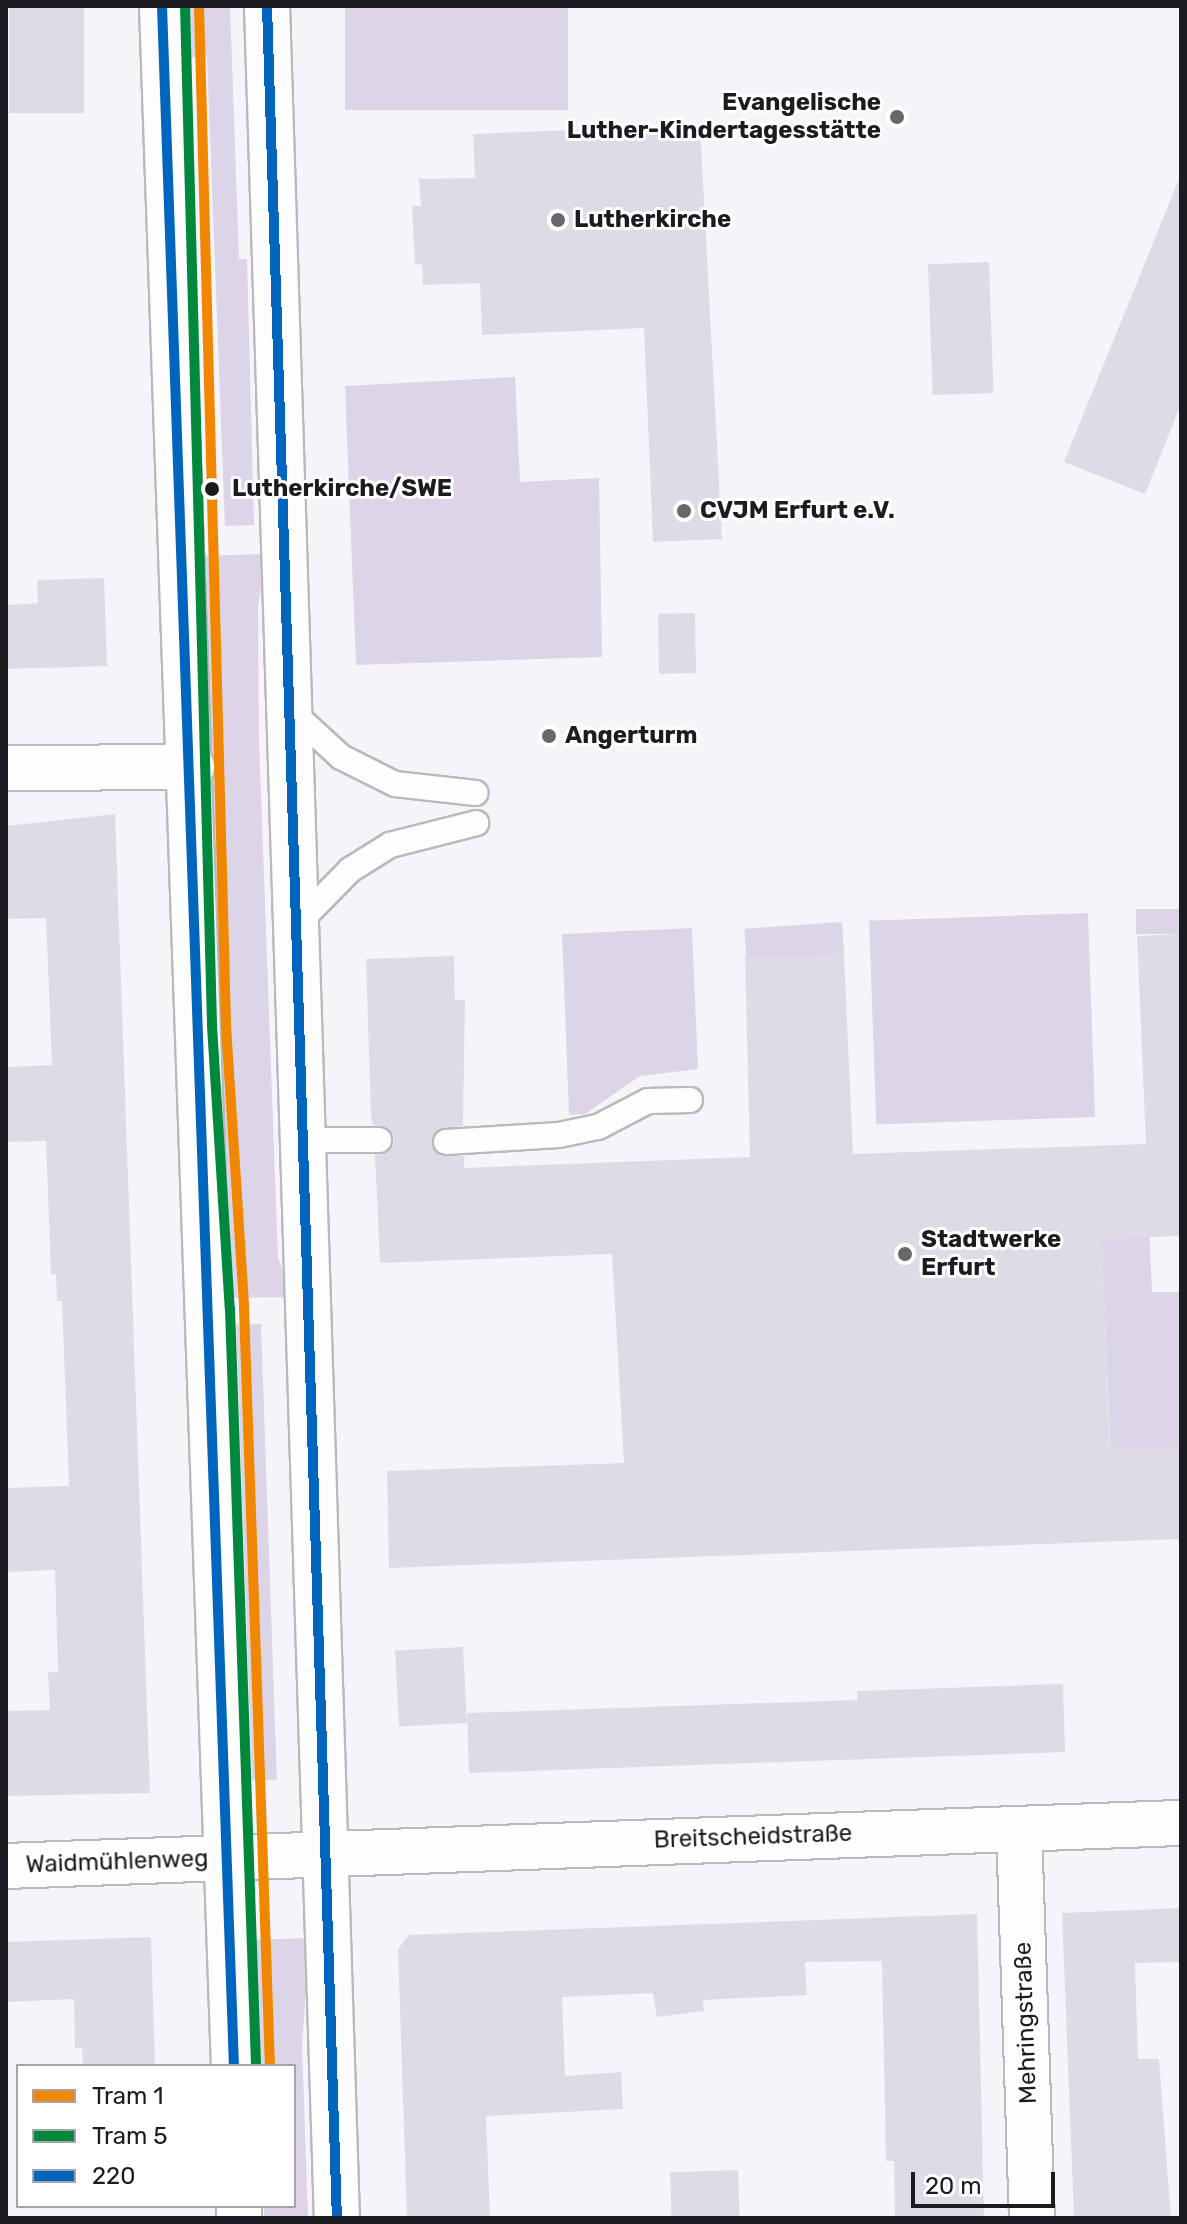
<!DOCTYPE html>
<html>
<head>
<meta charset="utf-8">
<style>
  body { margin:0 }
  #map { position:relative; width:1187px; height:2224px; overflow:hidden; background:#f6f4f9; font-family:Rubik,sans-serif }
  div>[style] { position:absolute }
  .green>* { inset:0; background:#dcd5e8; transform-origin:0 0 }
  .building>* { inset:0; background:#dfdbe6; transform-origin:0 0 }
  .roads { filter:drop-shadow(2px 0 #bab9bc) drop-shadow(-2px 0 #bab9bc) drop-shadow(0 2px #bab9bc) drop-shadow(0 -2px #bab9bc) }
  .lane>* { height:24px; margin:-12px; padding:0 12px; transform-origin:12px; border-radius:12px; background:#fefdfe }
  .street>* { height:44px; margin:-22px; padding:0 22px; transform-origin:22px; border-radius:22px; background:#fefdfe }
  .secondary>* { height:44px; margin:-22px; padding:0 22px; transform-origin:22px; border-radius:22px; background:#fefdfe }
  .bus-1>* { height:10px; margin:-5px; padding:0 5px; transform-origin:5px; border-radius:5px; background:#0065bd }
  .tram-1>* { height:10px; margin:-5px; padding:0 5px; transform-origin:5px; border-radius:5px; background:#f18700 }
  .tram-2>* { height:10px; margin:-5px; padding:0 5px; transform-origin:5px; border-radius:5px; background:#00883c }
  .dots>* { width:22px; height:22px; translate:-50% -50%; box-sizing:border-box; border:4px solid #fff; border-radius:50% }
  span { translate:-50% -50%; white-space:nowrap; text-align:center; line-height:1.15; -webkit-text-stroke:6px #fff; paint-order:stroke }
  .poi-label { font-size:24px; color:#1c1b1f; font-weight:700 }
  .right { translate:-100% -50%; text-align:right }
  .left { translate:0 -50%; text-align:left }
  .stop-label { font-size:24px; color:#1c1b1f; font-weight:700 }
  .street-label { font-size:24px; color:#1c1b1f }
  .frame { position:absolute; inset:0; border:8px solid #1c1b1f; pointer-events:none }
  .legend { position:absolute; left:16px; top:2064px; width:280px; height:144px; box-sizing:border-box; background:#fff; border:2px solid #a4a4a5; margin:0; padding:10px 14px; list-style:none; font-size:24px; color:#1c1b1f }
  .legend li { display:flex; align-items:center; gap:16px; height:40px }
  .legend b { width:40px; border:2px solid #a4a4a5 }
  .scale { position:absolute; left:911px; top:2172px; width:144px; height:36px; box-sizing:border-box; border:4px solid #1c1b1f; border-top:0; padding-left:10px; font-size:24px; line-height:28px; white-space:nowrap; color:#1c1b1f; -webkit-text-stroke:6px #fff; paint-order:stroke }
</style>
</head>
<body>
<div id="map">
  <div class="green">
    <i style="clip-path:polygon(189px 6px,230px 6px,239px 259px,247px 259px,254px 525px,225px 526px,207px 57px,191px 57px)"></i>
    <i style="left:345px;top:6px;width:223px;height:104px"></i>
    <i style="clip-path:polygon(515px 377px,520px 482px,599px 478px,602px 657px,356px 665px,345px 386px)"></i>
    <i style="clip-path:polygon(266px 554px,258px 606px,259px 740px,278px 1258px,292px 1297px,227px 1298px,191px 556px)"></i>
    <i style="left:1181px;top:909px;width:25px;height:45px;rotate:90deg"></i>
    <i style="left:1088px;top:913px;width:204px;height:219px;rotate:88deg"></i>
    <i style="left:842px;top:922px;width:32px;height:98px;rotate:86deg"></i>
    <i style="clip-path:polygon(692px 928px,698px 1069px,640px 1076px,585px 1114px,569px 1115px,562px 934px)"></i>
    <i style="clip-path:polygon(1148px 1199px,1152px 1292px,1181px 1292px,1181px 1447px,1160px 1448px,1112px 1486px,1100px 1201px)"></i>
    <i style="left:261px;top:1324px;width:456px;height:25px;rotate:88deg"></i>
    <i style="clip-path:polygon(310px 1938px,302px 2044px,308px 2218px,264px 2218px,264px 2206px,294px 2206px,294px 2066px,259px 2066px,243px 1940px)"></i>
  </div>
  <div class="building">
    <i style="left:9px;top:6px;width:75px;height:107px"></i>
    <i style="clip-path:polygon(700px 125px,722px 539px,653px 542px,644px 328px,482px 335px,480px 283px,423px 285px,422px 264px,415px 265px,412px 206px,421px 206px,419px 179px,475px 178px,473px 134px)"></i>
    <i style="clip-path:polygon(1181px 174px,1181px 404px,1145px 494px,1064px 462px)"></i>
    <i style="left:989px;top:262px;width:131px;height:61px;rotate:88deg"></i>
    <i style="clip-path:polygon(104px 578px,107px 666px,6px 669px,6px 605px,38px 603px,37px 580px)"></i>
    <i style="left:695px;top:613px;width:60px;height:37px;rotate:89deg"></i>
    <i style="clip-path:polygon(115px 814px,150px 1793px,6px 1796px,6px 1711px,50px 1710px,48px 1672px,58px 1672px,55px 1570px,6px 1572px,6px 1488px,69px 1486px,62px 1301px,57px 1301px,56px 1274px,51px 1275px,46px 1141px,6px 1142px,6px 1067px,52px 1065px,46px 918px,6px 919px,6px 826px)"></i>
    <i style="clip-path:polygon(1181px 934px,1181px 1236px,1102px 1239px,1110px 1449px,1181px 1447px,1181px 1539px,389px 1568px,387px 1471px,624px 1463px,612px 1254px,380px 1263px,375px 1155px,387px 1153px,394px 1139px,387px 1127px,373px 1125px,371px 1116px,366px 959px,454px 956px,455px 1000px,465px 1000px,463px 1126px,438px 1129px,431px 1142px,440px 1156px,464px 1156px,464px 1168px,750px 1157px,745px 956px,844px 954px,853px 1154px,1146px 1144px,1137px 936px)"></i>
    <i style="left:463px;top:1647px;width:76px;height:68px;rotate:87deg"></i>
    <i style="clip-path:polygon(1063px 1684px,1065px 1752px,469px 1773px,467px 1713px,857px 1700px,857px 1691px)"></i>
    <i style="clip-path:polygon(1181px 1908px,1181px 1962px,1135px 1963px,1138px 2059px,1159px 2059px,1171px 2218px,1074px 2218px,1062px 1913px)"></i>
    <i style="clip-path:polygon(977px 1914px,984px 2218px,895px 2218px,894px 2161px,886px 2161px,882px 1961px,805px 1962px,807px 1995px,703px 2000px,704px 2011px,657px 2017px,653px 1993px,562px 1997px,565px 2076px,621px 2072px,623px 2109px,486px 2116px,490px 2218px,407px 2218px,398px 1949px,409px 1935px)"></i>
    <i style="clip-path:polygon(151px 1937px,155px 2066px,83px 2066px,82px 2048px,75px 2048px,74px 1999px,6px 2002px,6px 1942px)"></i>
    <i style="left:738px;top:2170px;width:48px;height:68px;rotate:88deg"></i>
  </div>
  <div class="roads">
    <div class="lane">
      <i style="left:290px;top:710px;width:69px;rotate:42.7deg"></i>
      <i style="left:341px;top:757px;width:60px;rotate:26.6deg"></i>
      <i style="left:395px;top:784px;width:81px;rotate:6.4deg"></i>
      <i style="left:296px;top:925px;width:77px;rotate:-45.5deg"></i>
      <i style="left:350px;top:870px;width:47px;rotate:-32deg"></i>
      <i style="left:390px;top:845px;width:89px;rotate:-14.3deg"></i>
      <i style="left:302px;top:1140px;width:77px"></i>
      <i style="left:446px;top:1142px;width:113px;rotate:-3.5deg"></i>
      <i style="left:559px;top:1135px;width:40px;rotate:-12deg"></i>
      <i style="left:598px;top:1127px;width:56px;rotate:-27.5deg"></i>
      <i style="left:648px;top:1101px;width:42px;rotate:-1.4deg"></i>
    </div>
    <div class="street">
      <i style="left:6px;top:768px;width:186px;rotate:-0.3deg"></i>
      <i style="left:1019px;top:1829px;width:389px;rotate:88.1deg"></i>
      <i style="left:6px;top:1866px;width:1176px;rotate:-2.1deg"></i>
    </div>
    <div class="secondary">
      <i style="left:162px;top:6px;width:2061px;rotate:88deg"></i>
      <i style="left:267px;top:6px;width:2213px;rotate:88.19deg"></i>
      <i style="left:239px;top:2206px;width:12px;rotate:90deg"></i>
    </div>
  </div>
  <div class="bus-1">
    <i style="left:162px;top:6px;width:2061px;rotate:88deg"></i>
    <i style="left:267px;top:6px;width:2213px;rotate:88.19deg"></i>
  </div>
  <div class="tram-1">
    <i style="left:199px;top:6px;width:1020px;rotate:88.48deg"></i>
    <i style="left:226px;top:1026px;width:283px;rotate:86.3deg"></i>
    <i style="left:244px;top:1308px;width:758px;rotate:88.04deg"></i>
  </div>
  <div class="tram-2">
    <i style="left:185px;top:6px;width:1020px;rotate:88.48deg"></i>
    <i style="left:212px;top:1026px;width:284px;rotate:86.4deg"></i>
    <i style="left:230px;top:1309px;width:757px;rotate:88.03deg"></i>
  </div>
  <div class="dots">
    <i style="left:897px;top:117px;background:#68676b"></i>
    <i style="left:558px;top:220px;background:#68676b"></i>
    <i style="left:212px;top:489px;background:#1c1b1f"></i>
    <i style="left:684px;top:511px;background:#68676b"></i>
    <i style="left:549px;top:736px;background:#68676b"></i>
    <i style="left:905px;top:1254px;background:#68676b"></i>
  </div>
  <div class="poi-label">
    <span class="right" style="left:881px;top:117px">Evangelische<br>Luther-Kindertagesstätte</span>
    <span class="left" style="left:574px;top:220px">Lutherkirche</span>
    <span class="left" style="left:700px;top:511px">CVJM Erfurt e.V.</span>
    <span class="left" style="left:565px;top:736px">Angerturm</span>
    <span class="left" style="left:921px;top:1254px">Stadtwerke<br>Erfurt</span>
  </div>
  <div class="stop-label">
    <span class="left" style="left:232px;top:489px">Lutherkirche/SWE</span>
  </div>
  <div class="street-label">
    <span style="left:753px;top:1837px;rotate:-2deg">Breitscheidstraße</span>
    <span style="left:117px;top:1862px;rotate:-2deg">Waidmühlenweg</span>
    <span style="left:1026px;top:2023px;rotate:-92deg">Mehringstraße</span>
  </div>
  <div class="frame"></div>
  <ul class="legend">
  <li><b style="height:10px;background:#f18700"></b>Tram 1</li>
  <li><b style="height:10px;background:#00883c"></b>Tram 5</li>
  <li><b style="height:10px;background:#0065bd"></b>220</li>
  </ul>
  <div class="scale">20 m</div>
</div>
</body>
</html>
